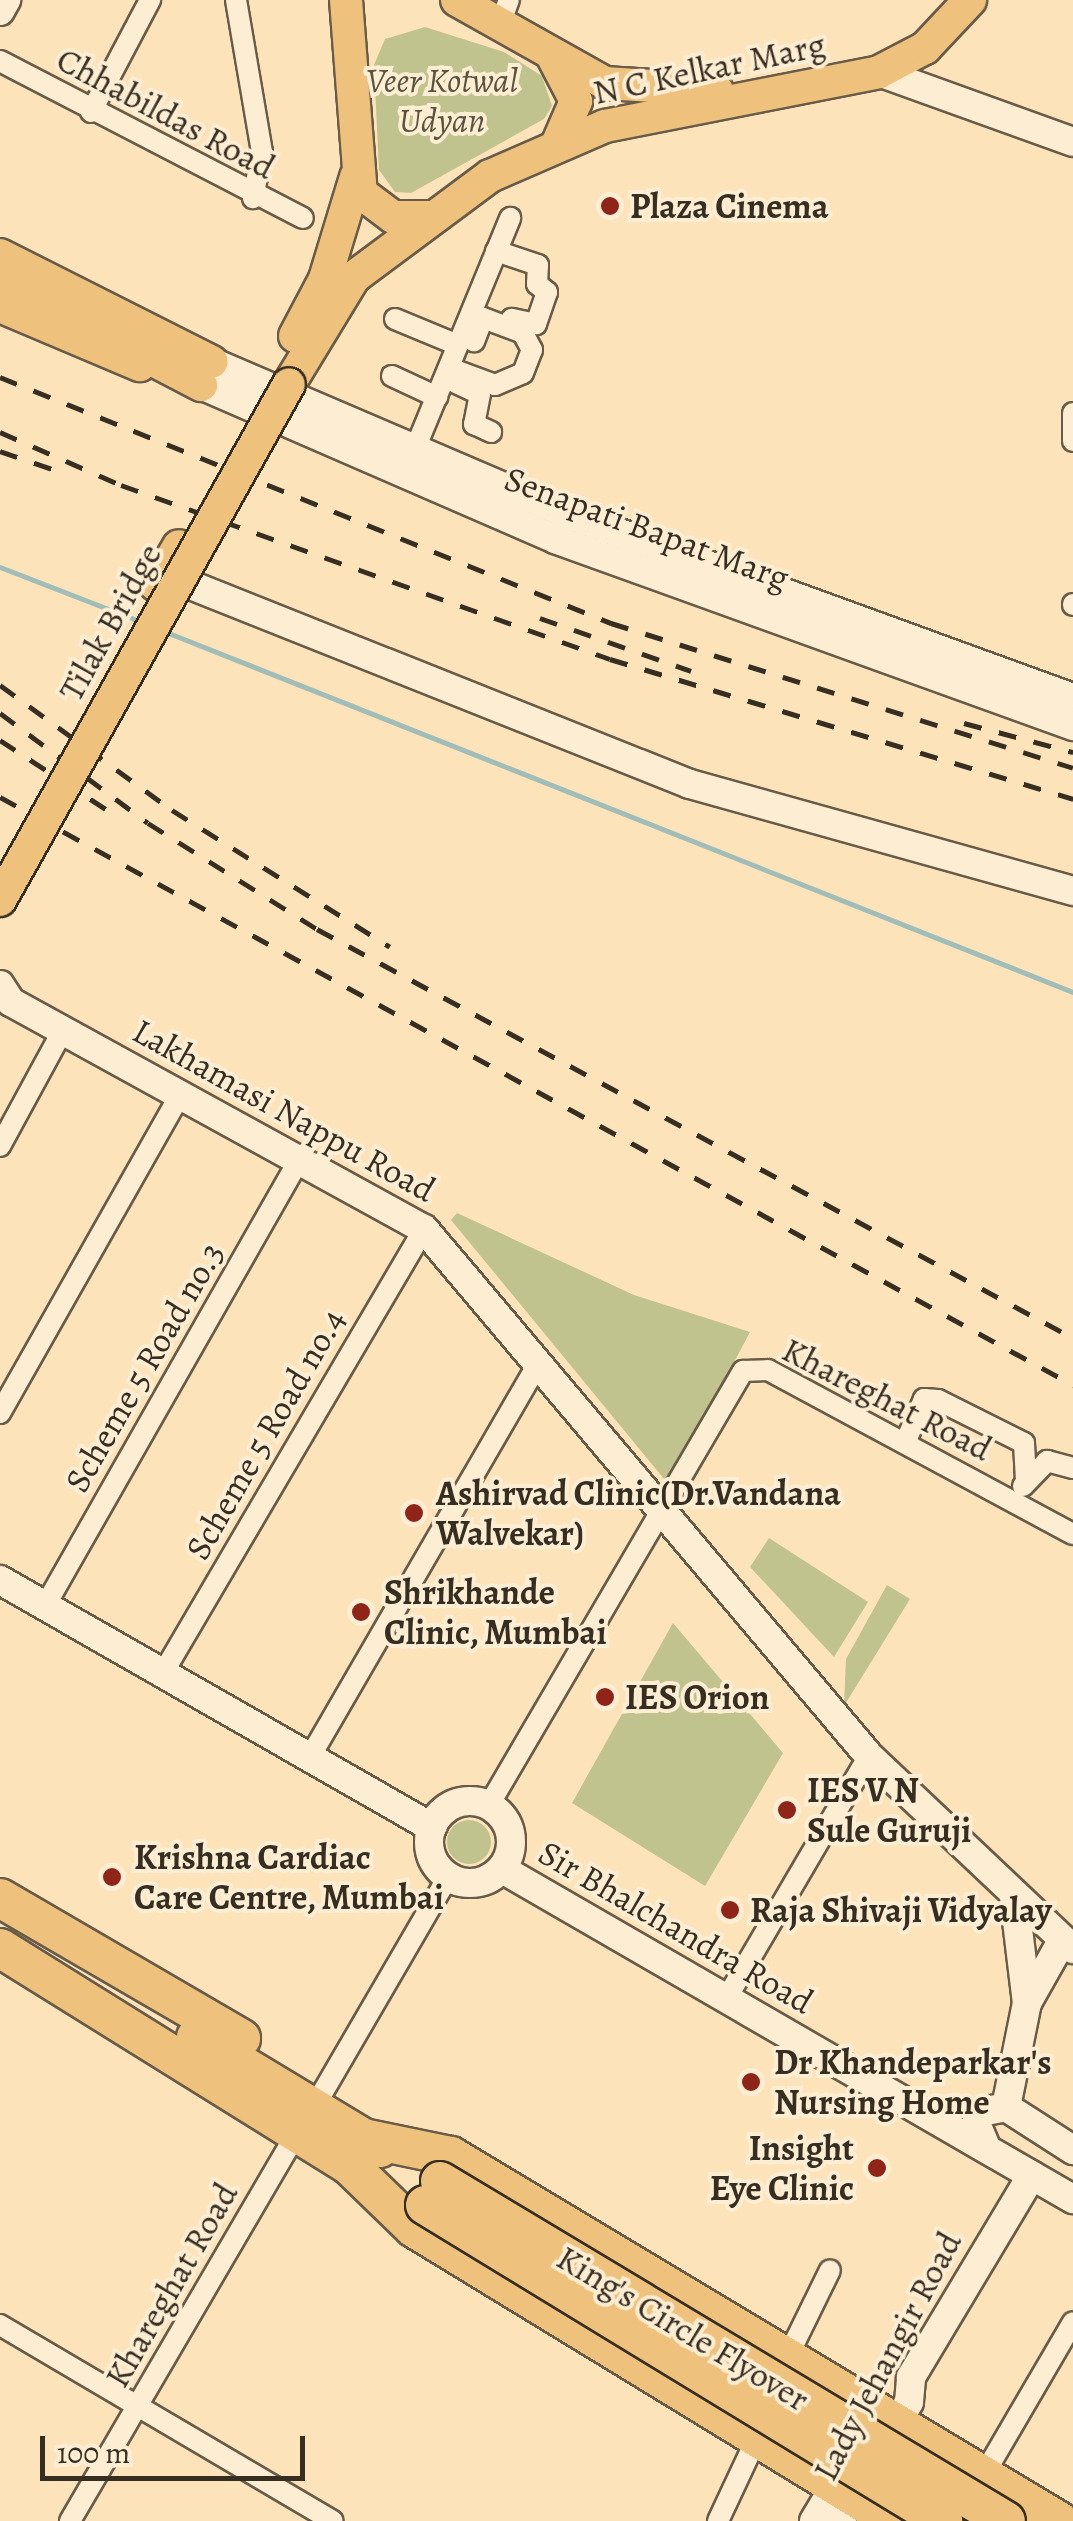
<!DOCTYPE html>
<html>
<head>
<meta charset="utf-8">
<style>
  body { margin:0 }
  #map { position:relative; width:1073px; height:2521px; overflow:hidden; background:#fce3ba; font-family:Alegreya,serif }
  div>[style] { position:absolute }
  .green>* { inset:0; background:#c1c38e }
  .round { border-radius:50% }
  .stream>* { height:5px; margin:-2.5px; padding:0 2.5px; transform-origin:2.5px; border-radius:2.5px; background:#a1bdb8 }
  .roads { filter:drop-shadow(2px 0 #685b48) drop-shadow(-2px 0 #685b48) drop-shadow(0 2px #685b48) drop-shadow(0 -2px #685b48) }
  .street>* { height:20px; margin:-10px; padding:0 10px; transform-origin:10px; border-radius:10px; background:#fdedd2 }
  .secondary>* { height:28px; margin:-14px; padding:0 14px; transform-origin:14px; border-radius:14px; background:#fdedd2 }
  .secondary>.ring { margin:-14px; padding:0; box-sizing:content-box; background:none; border:28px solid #fdedd2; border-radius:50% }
  .primary>* { height:32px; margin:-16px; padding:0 16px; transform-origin:16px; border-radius:16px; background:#eec27d }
  .highway>* { height:38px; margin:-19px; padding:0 19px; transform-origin:19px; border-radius:19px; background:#eec27d }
  .rail>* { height:5px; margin-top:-2.5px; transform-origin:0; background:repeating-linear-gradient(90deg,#372e22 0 18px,transparent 0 36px) }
  .bridges { filter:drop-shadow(2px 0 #372e22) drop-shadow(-2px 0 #372e22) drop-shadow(0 2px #372e22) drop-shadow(0 -2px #372e22) }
  .primary-bridge>* { height:32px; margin:-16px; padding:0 16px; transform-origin:16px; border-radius:16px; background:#eec27d }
  .highway-bridge>* { height:38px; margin:-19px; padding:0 19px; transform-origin:19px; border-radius:19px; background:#eec27d }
  .dots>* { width:28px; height:28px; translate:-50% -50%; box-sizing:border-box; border:5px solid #fdedd2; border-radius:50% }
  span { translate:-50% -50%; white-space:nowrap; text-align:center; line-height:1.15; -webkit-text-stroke:8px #fdedd2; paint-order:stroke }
  .street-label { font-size:35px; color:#372e22 }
  .park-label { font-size:35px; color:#5a533d; font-style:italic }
  .poi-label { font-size:35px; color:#372e22; font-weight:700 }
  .left { translate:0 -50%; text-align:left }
  .right { translate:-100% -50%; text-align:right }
  .scale { position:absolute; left:40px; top:2436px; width:265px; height:45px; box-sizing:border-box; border:5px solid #372e22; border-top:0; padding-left:12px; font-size:30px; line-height:35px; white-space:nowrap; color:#372e22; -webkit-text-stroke:8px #fdedd2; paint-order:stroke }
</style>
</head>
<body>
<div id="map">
  <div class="green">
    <i style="clip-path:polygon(425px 27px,504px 52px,542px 76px,552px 106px,544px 119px,411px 193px,395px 192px,379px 170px,374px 65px,385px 39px)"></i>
    <i style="clip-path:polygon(457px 1213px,634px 1295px,750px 1332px,669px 1485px,451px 1220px)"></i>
    <i style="clip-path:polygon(769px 1538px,868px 1602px,834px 1657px,750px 1567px)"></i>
    <i style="clip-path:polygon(887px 1585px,910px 1599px,844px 1706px,846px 1659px)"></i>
    <i style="clip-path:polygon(673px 1623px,783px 1753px,705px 1886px,572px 1803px)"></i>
    <i class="round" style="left:447px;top:1820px;width:44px;height:44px"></i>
  </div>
  <div class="stream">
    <i style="left:0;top:567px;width:152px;rotate:21.2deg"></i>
    <i style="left:166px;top:632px;width:976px;rotate:21.65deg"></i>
  </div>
  <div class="roads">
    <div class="street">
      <i style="left:236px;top:0;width:154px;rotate:80.3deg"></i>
      <i style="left:262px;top:152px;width:47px;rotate:101.1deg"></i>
      <i style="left:499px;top:27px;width:29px;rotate:-70deg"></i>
      <i style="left:0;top:61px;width:341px;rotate:27.4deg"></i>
      <i style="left:91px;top:112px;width:127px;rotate:-62.2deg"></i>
      <i style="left:496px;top:251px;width:44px;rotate:18.4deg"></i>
      <i style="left:538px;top:265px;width:19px;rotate:93deg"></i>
      <i style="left:537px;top:284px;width:13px;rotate:39deg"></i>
      <i style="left:547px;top:292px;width:34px;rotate:109deg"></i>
      <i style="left:536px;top:324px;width:25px;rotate:-168deg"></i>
      <i style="left:395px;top:319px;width:68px;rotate:22.4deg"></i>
      <i style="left:449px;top:368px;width:49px;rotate:20.3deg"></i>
      <i style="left:495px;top:385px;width:30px;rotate:-23deg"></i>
      <i style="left:523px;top:373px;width:25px;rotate:-69deg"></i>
      <i style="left:532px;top:350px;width:19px;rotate:-118deg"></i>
      <i style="left:523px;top:333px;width:43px;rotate:-159.4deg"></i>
      <i style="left:483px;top:318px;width:25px;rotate:111deg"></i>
      <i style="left:392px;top:376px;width:50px;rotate:25deg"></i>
      <i style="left:456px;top:383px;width:26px;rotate:25deg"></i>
      <i style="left:480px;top:394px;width:31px;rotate:101deg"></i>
      <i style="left:474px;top:424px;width:19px;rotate:25deg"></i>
      <i style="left:1073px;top:413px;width:28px;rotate:90deg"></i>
      <i style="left:415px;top:449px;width:250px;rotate:-67.6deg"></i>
      <i style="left:1073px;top:605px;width:1px;rotate:-90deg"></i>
      <i style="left:0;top:1146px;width:132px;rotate:-61.5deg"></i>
      <i style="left:0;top:1413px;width:365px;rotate:-60.5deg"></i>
      <i style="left:905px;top:1443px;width:48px;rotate:-66.6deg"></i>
      <i style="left:924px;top:1399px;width:14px;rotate:4deg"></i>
      <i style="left:938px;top:1400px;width:96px;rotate:26.6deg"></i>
      <i style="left:1024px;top:1443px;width:35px;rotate:87deg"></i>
      <i style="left:1023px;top:1486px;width:35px;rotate:-46deg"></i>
      <i style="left:1047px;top:1461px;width:27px;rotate:15deg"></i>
      <i style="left:45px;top:1606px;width:513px;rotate:-60.34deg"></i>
      <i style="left:163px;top:1673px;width:515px;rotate:-59.55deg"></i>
      <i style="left:310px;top:1757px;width:454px;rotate:-59.9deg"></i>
      <i style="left:489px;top:1805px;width:503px;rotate:-59.66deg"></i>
      <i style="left:743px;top:1371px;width:25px;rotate:-2deg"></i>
      <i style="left:768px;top:1370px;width:346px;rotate:28.3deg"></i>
      <i style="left:725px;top:2001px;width:284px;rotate:-59.6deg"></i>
      <i style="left:313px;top:2109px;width:268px;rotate:-59.8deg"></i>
      <i style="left:0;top:2325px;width:386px;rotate:30.5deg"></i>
      <i style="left:785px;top:2362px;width:102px;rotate:-63.9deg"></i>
      <i style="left:983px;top:2476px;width:178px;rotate:-59.7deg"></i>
      <i style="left:70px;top:2521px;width:450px;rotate:-59.7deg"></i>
      <i style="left:718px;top:2521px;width:89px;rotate:-64.9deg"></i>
    </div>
    <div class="secondary">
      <i style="left:0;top:11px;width:13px;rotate:-61deg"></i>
      <i style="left:879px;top:72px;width:206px;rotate:19.8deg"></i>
      <i style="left:212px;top:362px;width:381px;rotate:23.2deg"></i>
      <i style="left:562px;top:512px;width:544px;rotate:20deg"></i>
      <i style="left:201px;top:385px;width:386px;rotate:23.5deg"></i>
      <i style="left:555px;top:539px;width:551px;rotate:19.85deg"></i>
      <i style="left:163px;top:574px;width:567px;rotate:21.73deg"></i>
      <i style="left:690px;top:784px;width:398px;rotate:15.6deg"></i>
      <i style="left:0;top:985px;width:20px;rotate:57deg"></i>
      <i style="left:11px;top:1002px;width:471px;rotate:28.8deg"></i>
      <i style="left:424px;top:1229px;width:690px;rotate:49.82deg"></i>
      <i style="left:869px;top:1756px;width:281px;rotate:43.4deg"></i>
      <i style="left:0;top:1580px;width:498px;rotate:29.8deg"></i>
      <i class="ring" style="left:429px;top:1801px;width:54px;height:54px"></i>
      <i style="left:502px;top:1869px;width:660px;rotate:30.03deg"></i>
      <i style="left:1014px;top:1896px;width:108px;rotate:83.1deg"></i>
      <i style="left:1006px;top:2107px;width:106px;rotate:-78.6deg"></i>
      <i style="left:1027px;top:2003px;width:71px;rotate:-60.6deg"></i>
      <i style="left:1006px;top:2107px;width:80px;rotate:32.7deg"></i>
      <i style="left:986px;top:2147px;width:25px;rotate:-113deg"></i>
      <i style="left:976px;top:2124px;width:13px;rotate:-67deg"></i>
      <i style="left:981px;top:2112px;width:25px;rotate:-11deg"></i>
      <i style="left:888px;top:2440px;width:43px;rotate:-61.1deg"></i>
      <i style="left:909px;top:2402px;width:25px;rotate:-85deg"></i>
      <i style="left:911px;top:2377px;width:235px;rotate:-59.1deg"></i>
      <i style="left:814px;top:2521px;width:58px;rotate:-59deg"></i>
      <i style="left:840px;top:2521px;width:46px;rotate:-60.1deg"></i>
    </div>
    <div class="primary">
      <i style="left:346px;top:0;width:194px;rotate:85.6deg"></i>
      <i style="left:361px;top:193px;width:40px;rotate:37deg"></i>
      <i style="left:393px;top:217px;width:35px"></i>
      <i style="left:457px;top:0;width:170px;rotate:29.3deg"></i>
      <i style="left:605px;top:83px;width:112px;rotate:3.6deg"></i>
      <i style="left:552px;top:55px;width:52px;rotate:62.4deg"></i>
      <i style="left:576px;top:101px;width:50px;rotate:113.5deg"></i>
      <i style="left:0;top:255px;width:237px;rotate:26.8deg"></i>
      <i style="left:0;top:280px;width:227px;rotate:27.6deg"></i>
      <i style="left:0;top:306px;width:152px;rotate:22.9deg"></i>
      <i style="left:295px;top:336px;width:64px;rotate:-62.2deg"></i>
      <i style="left:325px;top:279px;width:107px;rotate:-73.1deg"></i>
      <i style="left:289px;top:384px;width:125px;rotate:-58.7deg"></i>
      <i style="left:354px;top:277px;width:169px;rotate:-36.6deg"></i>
      <i style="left:490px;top:176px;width:125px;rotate:-23.5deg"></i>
      <i style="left:605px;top:126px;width:279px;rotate:-11.1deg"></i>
      <i style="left:879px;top:72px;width:52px;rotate:-27.6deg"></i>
      <i style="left:925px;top:48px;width:66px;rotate:-46.8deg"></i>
      <i style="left:156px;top:585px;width:45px;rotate:-59.5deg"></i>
    </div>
    <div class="highway">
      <i style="left:0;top:1898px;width:279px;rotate:30.2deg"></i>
      <i style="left:0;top:1948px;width:411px;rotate:31.9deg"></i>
      <i style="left:349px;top:2165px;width:91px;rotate:44.1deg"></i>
      <i style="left:414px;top:2228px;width:562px;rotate:31.4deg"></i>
      <i style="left:196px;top:2037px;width:215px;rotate:31.1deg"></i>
      <i style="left:359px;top:2137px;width:94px;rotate:11.7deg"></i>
      <i style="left:451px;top:2156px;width:709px;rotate:30.98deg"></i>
    </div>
  </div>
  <div class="rail">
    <i style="left:0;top:377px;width:659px;rotate:21.93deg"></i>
    <i style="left:611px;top:623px;width:484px;rotate:17.4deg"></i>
    <i style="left:0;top:432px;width:132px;rotate:23.7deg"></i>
    <i style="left:121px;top:485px;width:519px;rotate:19.59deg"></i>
    <i style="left:610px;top:659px;width:484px;rotate:16.8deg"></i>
    <i style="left:0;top:451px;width:58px;rotate:19.1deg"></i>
    <i style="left:540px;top:618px;width:160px;rotate:19.3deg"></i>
    <i style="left:0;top:685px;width:213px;rotate:36deg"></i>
    <i style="left:172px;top:810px;width:257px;rotate:32.1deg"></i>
    <i style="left:0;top:713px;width:184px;rotate:36.6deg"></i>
    <i style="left:148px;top:823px;width:199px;rotate:32.1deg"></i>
    <i style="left:317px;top:929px;width:860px;rotate:28.41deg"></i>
    <i style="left:964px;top:723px;width:113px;rotate:14.9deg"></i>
    <i style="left:0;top:740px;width:126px;rotate:33.1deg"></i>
    <i style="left:0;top:797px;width:1224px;rotate:28.72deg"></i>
  </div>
  <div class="bridges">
    <div class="primary-bridge">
      <i style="left:0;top:900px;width:591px;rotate:-60.75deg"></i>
    </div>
    <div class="highway-bridge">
      <i style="left:440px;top:2181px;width:660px;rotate:30.99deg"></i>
      <i style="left:425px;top:2205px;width:607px;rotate:31.38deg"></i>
    </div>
  </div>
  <div class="dots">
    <i style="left:610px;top:206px;background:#8f2418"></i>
    <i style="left:414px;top:1513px;background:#8f2418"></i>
    <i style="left:361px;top:1612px;background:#8f2418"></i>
    <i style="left:605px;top:1697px;background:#8f2418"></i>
    <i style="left:787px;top:1810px;background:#8f2418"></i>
    <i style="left:112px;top:1877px;background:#8f2418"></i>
    <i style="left:730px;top:1910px;background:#8f2418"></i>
    <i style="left:751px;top:2082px;background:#8f2418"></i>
    <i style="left:877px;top:2168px;background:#8f2418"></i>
  </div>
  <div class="street-label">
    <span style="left:709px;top:68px;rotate:-12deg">N C Kelkar Marg</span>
    <span style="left:166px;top:113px;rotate:28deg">Chhabildas Road</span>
    <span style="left:647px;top:528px;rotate:20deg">Senapati Bapat Marg</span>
    <span style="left:110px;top:622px;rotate:-61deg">Tilak Bridge</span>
    <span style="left:284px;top:1110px;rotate:29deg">Lakhamasi Nappu Road</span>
    <span style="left:144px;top:1367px;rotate:-60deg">Scheme 5 Road no.3</span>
    <span style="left:887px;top:1399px;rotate:27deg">Khareghat Road</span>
    <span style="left:265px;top:1434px;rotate:-60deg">Scheme 5 Road no.4</span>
    <span style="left:676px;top:1927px;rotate:30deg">Sir Bhalchandra Road</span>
    <span style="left:171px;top:2285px;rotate:-60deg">Khareghat Road</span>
    <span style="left:683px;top:2328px;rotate:31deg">King's Circle Flyover</span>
    <span style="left:887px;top:2356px;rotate:-62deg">Lady Jehangir Road</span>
  </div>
  <div class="park-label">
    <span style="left:442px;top:100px">Veer Kotwal<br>Udyan</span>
  </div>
  <div class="poi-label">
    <span class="left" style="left:630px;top:206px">Plaza Cinema</span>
    <span class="left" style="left:436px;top:1513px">Ashirvad Clinic(Dr.Vandana<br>Walvekar)</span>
    <span class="left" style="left:384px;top:1612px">Shrikhande<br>Clinic, Mumbai</span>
    <span class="left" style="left:625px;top:1697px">IES Orion</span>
    <span class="left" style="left:807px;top:1810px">IES V N<br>Sule Guruji</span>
    <span class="left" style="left:134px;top:1877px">Krishna Cardiac<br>Care Centre, Mumbai</span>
    <span class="left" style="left:750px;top:1910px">Raja Shivaji Vidyalay</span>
    <span class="left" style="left:774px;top:2082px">Dr Khandeparkar's<br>Nursing Home</span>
    <span class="right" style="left:854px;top:2168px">Insight<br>Eye Clinic</span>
  </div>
  <div class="scale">100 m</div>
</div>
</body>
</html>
